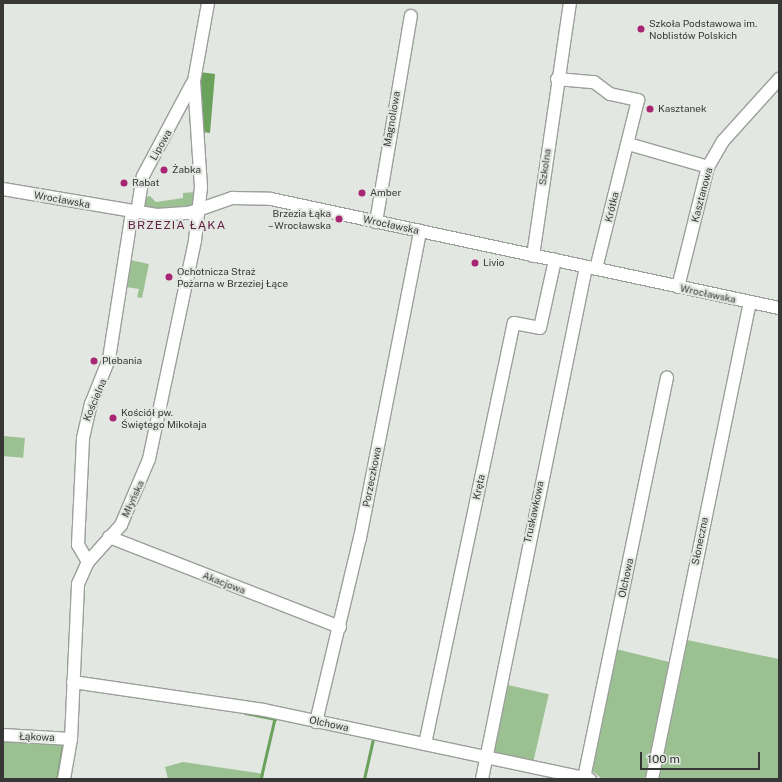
<!DOCTYPE html>
<html>
<head>
<meta charset="utf-8">
<style>
  body { margin:0 }
  #map { position:relative; width:782px; height:782px; overflow:hidden; background:#e3e7e2; font-family:"Public Sans",sans-serif }
  div>[style] { position:absolute }
  .green>* { inset:0; background:#9bc091; transform-origin:0 0 }
  .water>* { inset:0; background:#6aa15b }
  .stream>* { height:2.5px; margin:-1.25px; padding:0 1.25px; transform-origin:1.25px; border-radius:1.25px; background:#6aa15b }
  .roads { filter:drop-shadow(1px 0 #9b9f9a) drop-shadow(-1px 0 #9b9f9a) drop-shadow(0 1px #9b9f9a) drop-shadow(0 -1px #9b9f9a) }
  .minor>* { height:12px; margin:-6px; padding:0 6px; transform-origin:6px; border-radius:6px; background:#fff }
  .dots>* { width:11px; height:11px; translate:-50% -50%; box-sizing:border-box; border:2px solid #e3e7e2; border-radius:50% }
  span { translate:-50% -50%; white-space:nowrap; text-align:center; line-height:1.15; -webkit-text-stroke:4px #e3e7e2; paint-order:stroke }
  .poi-label { font-size:10px; color:#373836 }
  .left { translate:0 -50%; text-align:left }
  .right { translate:-100% -50%; text-align:right }
  .street-label { font-size:10px; color:#373836 }
  .quarter-label { font-size:12px; color:#622446; letter-spacing:1px }
  .frame { position:absolute; inset:0; border:4px solid #373836; pointer-events:none }
  .scale { position:absolute; left:640px; top:752px; width:120px; height:18px; box-sizing:border-box; border:2px solid #373836; border-top:0; padding-left:5px; font-size:12px; line-height:14px; white-space:nowrap; color:#373836; -webkit-text-stroke:3px #e3e7e2; paint-order:stroke }
</style>
</head>
<body>
<div id="map">
  <div class="green">
    <i style="clip-path:polygon(195px 192px,196px 205px,173px 212px,143px 207px,145px 197px,150px 196px,156px 202px,183px 198px,183px 193px)"></i>
    <i style="clip-path:polygon(130px 260px,149px 264px,142px 298px,137px 297px,139px 289px,126px 287px)"></i>
    <i style="left:3px;top:436px;width:22px;height:20px;rotate:5deg"></i>
    <i style="clip-path:polygon(687px 640px,779px 659px,779px 779px,657px 779px)"></i>
    <i style="clip-path:polygon(616px 649px,669px 662px,648px 775px,643px 779px,601px 778px,589px 768px)"></i>
    <i style="left:504px;top:684px;width:46px;height:72px;rotate:13deg"></i>
    <i style="clip-path:polygon(3px 740px,63px 744px,56px 779px,3px 779px)"></i>
    <i style="clip-path:polygon(183px 762px,264px 774px,263px 779px,168px 779px,165px 767px)"></i>
  </div>
  <div class="water">
    <i style="clip-path:polygon(200px 72px,215px 74px,210px 133px,202px 132px)"></i>
  </div>
  <div class="stream">
    <i style="left:245px;top:713px;width:31px;rotate:11deg"></i>
    <i style="left:275px;top:719px;width:62px;rotate:103.1deg"></i>
    <i style="left:57px;top:779px;width:36px;rotate:-80deg"></i>
    <i style="left:364px;top:779px;width:41px;rotate:-77.3deg"></i>
  </div>
  <div class="roads">
    <div class="minor">
      <i style="left:557px;top:79px;width:37px;rotate:5deg"></i>
      <i style="left:594px;top:82px;width:20px;rotate:37deg"></i>
      <i style="left:610px;top:94px;width:29px;rotate:12deg"></i>
      <i style="left:638px;top:100px;width:174px;rotate:104deg"></i>
      <i style="left:628px;top:144px;width:83px;rotate:16deg"></i>
      <i style="left:3px;top:189px;width:156px;rotate:9.6deg"></i>
      <i style="left:157px;top:215px;width:32px;rotate:-4deg"></i>
      <i style="left:189px;top:213px;width:46px;rotate:-19.2deg"></i>
      <i style="left:232px;top:198px;width:39px;rotate:1deg"></i>
      <i style="left:271px;top:199px;width:520px;rotate:12.11deg"></i>
      <i style="left:137px;top:213px;width:37px;rotate:-81deg"></i>
      <i style="left:143px;top:176px;width:104px;rotate:-62deg"></i>
      <i style="left:376px;top:222px;width:209px;rotate:-80.4deg"></i>
      <i style="left:533px;top:256px;width:256px;rotate:-81.7deg"></i>
      <i style="left:678px;top:287px;width:124px;rotate:-76deg"></i>
      <i style="left:708px;top:167px;width:30px;rotate:-60deg"></i>
      <i style="left:723px;top:141px;width:84px;rotate:-47.9deg"></i>
      <i style="left:109px;top:537px;width:248px;rotate:21.3deg"></i>
      <i style="left:88px;top:562px;width:20px;rotate:-120deg"></i>
      <i style="left:78px;top:545px;width:107px;rotate:-87.3deg"></i>
      <i style="left:83px;top:438px;width:35px;rotate:-77deg"></i>
      <i style="left:91px;top:404px;width:48px;rotate:-68.2deg"></i>
      <i style="left:109px;top:359px;width:149px;rotate:-81.1deg"></i>
      <i style="left:73px;top:682px;width:193px;rotate:8.3deg"></i>
      <i style="left:264px;top:710px;width:333px;rotate:12deg"></i>
      <i style="left:316px;top:722px;width:189px;rotate:-76.6deg"></i>
      <i style="left:360px;top:538px;width:313px;rotate:-78.9deg"></i>
      <i style="left:3px;top:735px;width:68px;rotate:3.4deg"></i>
      <i style="left:425px;top:744px;width:430px;rotate:-78.1deg"></i>
      <i style="left:514px;top:323px;width:26px;rotate:11deg"></i>
      <i style="left:540px;top:328px;width:70px;rotate:-77.6deg"></i>
      <i style="left:584px;top:778px;width:409px;rotate:-78.3deg"></i>
      <i style="left:64px;top:779px;width:41px;rotate:-80.1deg"></i>
      <i style="left:71px;top:739px;width:155px;rotate:-87.4deg"></i>
      <i style="left:78px;top:584px;width:24px;rotate:-66deg"></i>
      <i style="left:88px;top:562px;width:50px;rotate:-48.3deg"></i>
      <i style="left:121px;top:525px;width:72px;rotate:-67deg"></i>
      <i style="left:149px;top:459px;width:224px;rotate:-78.1deg"></i>
      <i style="left:195px;top:240px;width:53px;rotate:-83.5deg"></i>
      <i style="left:201px;top:187px;width:106px;rotate:-93.8deg"></i>
      <i style="left:194px;top:81px;width:79px;rotate:-79.8deg"></i>
      <i style="left:482px;top:779px;width:522px;rotate:-78.52deg"></i>
      <i style="left:652px;top:779px;width:486px;rotate:-78.4deg"></i>
    </div>
  </div>
  <div class="dots">
    <i style="left:641px;top:29px;background:#a72572"></i>
    <i style="left:650px;top:109px;background:#a72572"></i>
    <i style="left:164px;top:170px;background:#a72572"></i>
    <i style="left:124px;top:183px;background:#a72572"></i>
    <i style="left:362px;top:193px;background:#a72572"></i>
    <i style="left:339px;top:219px;background:#a72572"></i>
    <i style="left:475px;top:263px;background:#a72572"></i>
    <i style="left:169px;top:277px;background:#a72572"></i>
    <i style="left:94px;top:361px;background:#a72572"></i>
    <i style="left:113px;top:418px;background:#a72572"></i>
  </div>
  <div class="poi-label">
    <span class="left" style="left:649px;top:29px">Szkoła Podstawowa im.<br>Noblistów Polskich</span>
    <span class="left" style="left:658px;top:109px">Kasztanek</span>
    <span class="left" style="left:172px;top:170px">Żabka</span>
    <span class="left" style="left:132px;top:183px">Rabat</span>
    <span class="left" style="left:370px;top:193px">Amber</span>
    <span class="right" style="left:331px;top:219px">Brzezia Łąka<br>– Wrocławska</span>
    <span class="left" style="left:483px;top:263px">Livio</span>
    <span class="left" style="left:177px;top:277px">Ochotnicza Straż<br>Pożarna w Brzeziej Łące</span>
    <span class="left" style="left:102px;top:361px">Plebania</span>
    <span class="left" style="left:121px;top:418px">Kościół pw.<br>Świętego Mikołaja</span>
  </div>
  <div class="street-label">
    <span style="left:392px;top:119px;rotate:-80deg">Magnoliowa</span>
    <span style="left:161px;top:145px;rotate:-61deg">Lipowa</span>
    <span style="left:545px;top:167px;rotate:-82deg">Szkolna</span>
    <span style="left:702px;top:195px;rotate:-75deg">Kasztanowa</span>
    <span style="left:62px;top:200px;rotate:10deg">Wrocławska</span>
    <span style="left:612px;top:207px;rotate:-76deg">Krótka</span>
    <span style="left:391px;top:225px;rotate:12deg">Wrocławska</span>
    <span style="left:708px;top:294px;rotate:12deg">Wrocławska</span>
    <span style="left:95px;top:400px;rotate:-67deg">Kościelna</span>
    <span style="left:372px;top:477px;rotate:-79deg">Porzeczkowa</span>
    <span style="left:479px;top:487px;rotate:-78deg">Kręta</span>
    <span style="left:133px;top:499px;rotate:-65deg">Młyńska</span>
    <span style="left:534px;top:512px;rotate:-78deg">Truskawkowa</span>
    <span style="left:700px;top:541px;rotate:-78deg">Słoneczna</span>
    <span style="left:626px;top:578px;rotate:-78deg">Olchowa</span>
    <span style="left:224px;top:583px;rotate:21deg">Akacjowa</span>
    <span style="left:329px;top:724px;rotate:12deg">Olchowa</span>
    <span style="left:37px;top:737px;rotate:2deg">Łąkowa</span>
  </div>
  <div class="quarter-label">
    <span style="left:177px;top:226px">BRZEZIA ŁĄKA</span>
  </div>
  <div class="frame"></div>
  <div class="scale">100 m</div>
</div>
</body>
</html>
